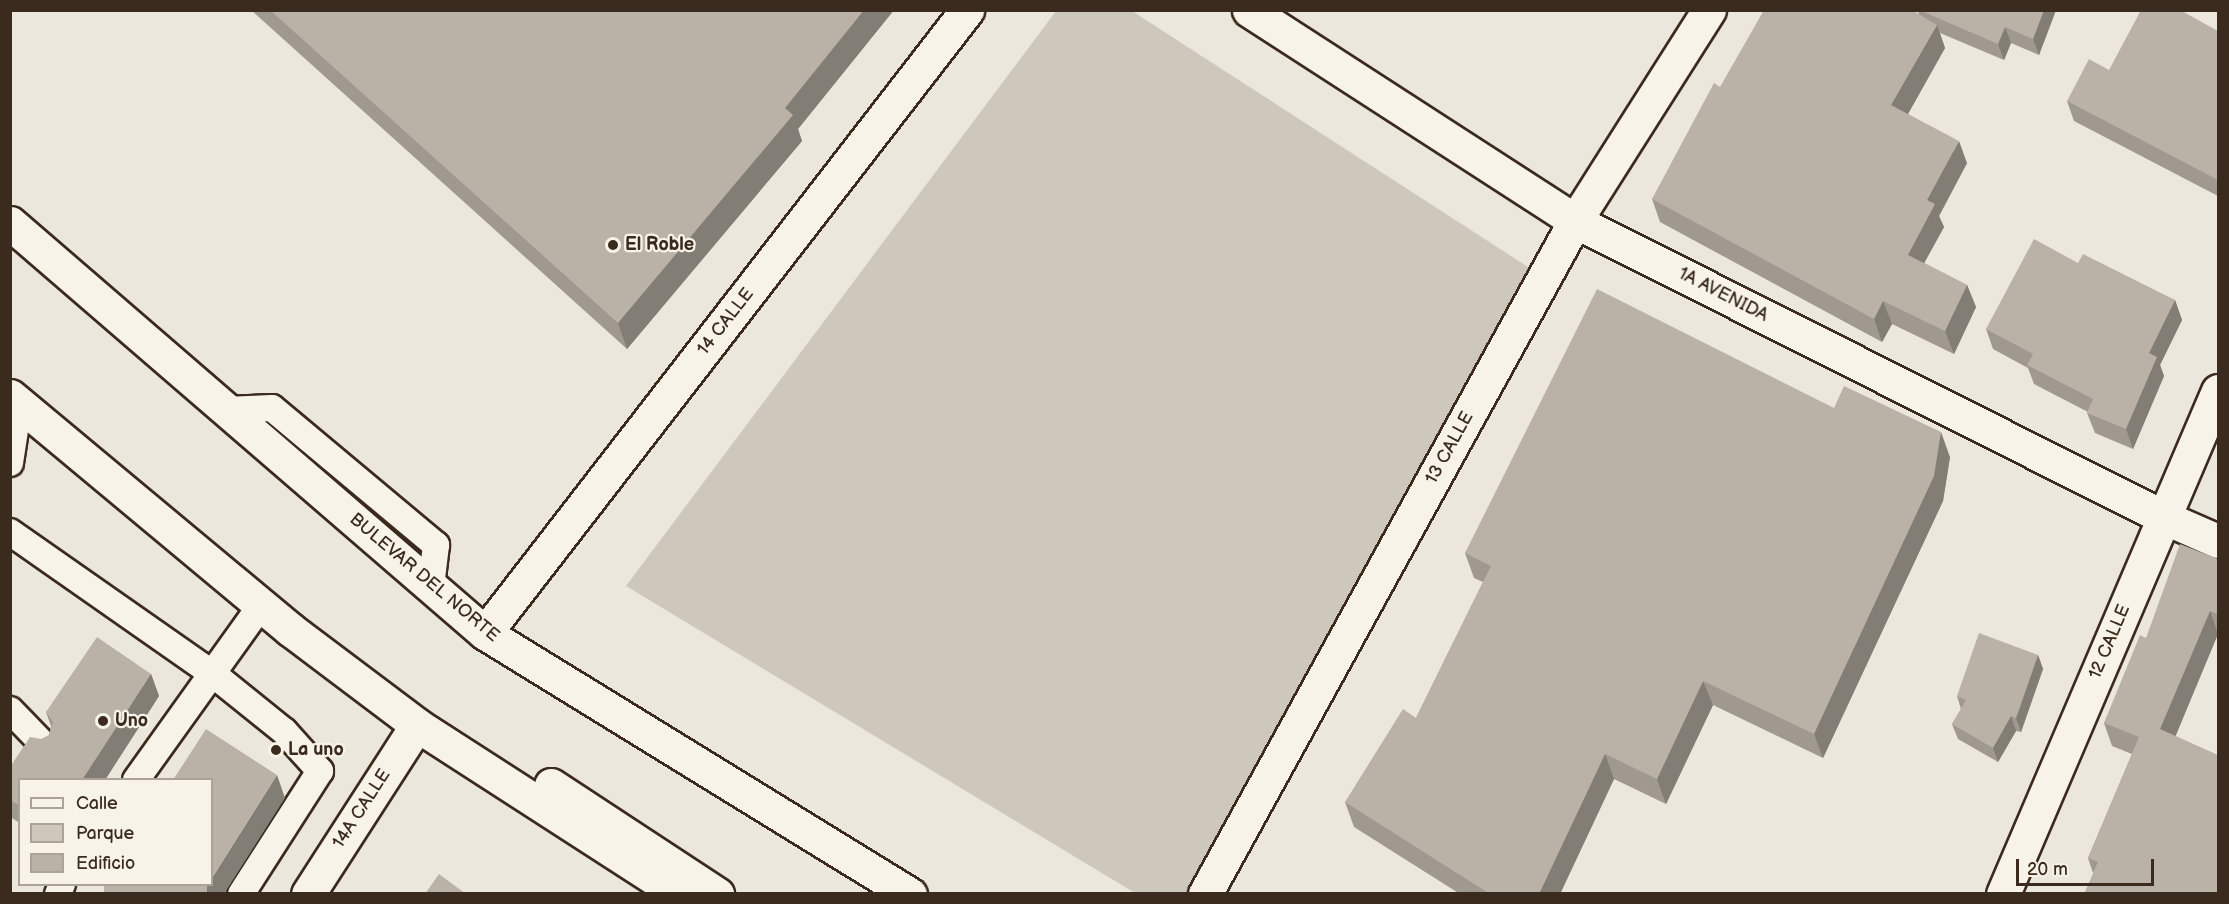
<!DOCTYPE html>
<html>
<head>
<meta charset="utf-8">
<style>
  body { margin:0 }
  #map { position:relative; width:2229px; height:904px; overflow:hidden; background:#ece7dc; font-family:"Balsamiq Sans",sans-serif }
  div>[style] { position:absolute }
  .green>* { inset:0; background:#cec8bc }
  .roads { filter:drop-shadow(2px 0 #3b2a1e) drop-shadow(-2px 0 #3b2a1e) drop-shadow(0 2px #3b2a1e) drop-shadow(0 -2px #3b2a1e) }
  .service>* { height:26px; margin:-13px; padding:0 13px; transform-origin:13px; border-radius:13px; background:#f7f3e8 }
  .minor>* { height:33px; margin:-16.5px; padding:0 16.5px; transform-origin:16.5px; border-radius:16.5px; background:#f7f3e8 }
  .trunk>* { height:33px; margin:-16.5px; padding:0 16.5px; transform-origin:16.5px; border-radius:16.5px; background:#f7f3e8 }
  .wall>* { inset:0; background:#a09990 }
  .shaded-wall>* { inset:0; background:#827d75 }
  .building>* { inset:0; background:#bab2a7; transform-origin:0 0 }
  .dots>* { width:16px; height:16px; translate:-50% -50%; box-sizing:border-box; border:3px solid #f7f3e8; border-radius:50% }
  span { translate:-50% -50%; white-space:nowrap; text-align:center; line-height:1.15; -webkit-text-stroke:4.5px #f7f3e8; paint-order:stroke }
  .poi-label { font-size:18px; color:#3b2a1e; font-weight:700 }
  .left { translate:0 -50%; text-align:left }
  .street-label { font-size:18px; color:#3b2a1e }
  .frame { position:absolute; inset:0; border:12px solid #3b2a1e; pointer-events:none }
  .legend { position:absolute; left:18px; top:778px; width:195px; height:108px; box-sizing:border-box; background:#f7f3e8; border:2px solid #aca397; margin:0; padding:8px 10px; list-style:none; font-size:18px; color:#3b2a1e }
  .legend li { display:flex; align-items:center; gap:12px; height:30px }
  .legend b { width:30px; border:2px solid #aca397 }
  .scale { position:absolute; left:2016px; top:859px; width:138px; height:27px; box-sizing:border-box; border:3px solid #3b2a1e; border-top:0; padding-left:8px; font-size:18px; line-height:21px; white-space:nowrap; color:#3b2a1e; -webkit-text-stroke:4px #f7f3e8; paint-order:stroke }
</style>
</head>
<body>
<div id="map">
  <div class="green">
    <i style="clip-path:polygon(1056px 11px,1132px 11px,1559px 287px,1214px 893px,1135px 893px,626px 586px)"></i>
  </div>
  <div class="roads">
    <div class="service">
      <i style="left:226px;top:410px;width:46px;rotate:-2.5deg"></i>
      <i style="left:272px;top:408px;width:214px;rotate:39.9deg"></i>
      <i style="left:436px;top:545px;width:42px;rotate:96.8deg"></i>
      <i style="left:10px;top:463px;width:60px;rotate:-81.3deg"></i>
      <i style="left:10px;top:532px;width:248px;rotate:35deg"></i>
      <i style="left:213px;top:674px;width:91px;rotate:38.8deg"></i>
      <i style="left:284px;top:731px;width:54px;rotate:48deg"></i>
      <i style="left:320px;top:771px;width:146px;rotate:122.7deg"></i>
      <i style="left:10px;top:710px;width:52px;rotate:45.8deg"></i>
      <i style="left:136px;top:780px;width:216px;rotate:-54.4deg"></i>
      <i style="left:58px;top:894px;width:11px;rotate:-68deg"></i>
    </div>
    <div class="minor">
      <i style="left:1249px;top:10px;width:388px;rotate:32.9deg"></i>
      <i style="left:1575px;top:221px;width:658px;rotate:26.72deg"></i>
      <i style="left:2163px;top:517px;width:60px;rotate:23.6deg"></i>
      <i style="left:485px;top:633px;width:788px;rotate:-52.27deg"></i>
      <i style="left:308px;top:894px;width:201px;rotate:-57.2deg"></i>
      <i style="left:1205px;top:894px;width:768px;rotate:-61.2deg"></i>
      <i style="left:1575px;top:221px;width:250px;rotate:-57.6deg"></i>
      <i style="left:2003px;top:894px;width:547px;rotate:-66.86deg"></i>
    </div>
    <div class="trunk">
      <i style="left:10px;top:223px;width:627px;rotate:40.8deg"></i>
      <i style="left:485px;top:633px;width:499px;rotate:31.6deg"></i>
      <i style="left:10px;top:396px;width:366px;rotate:39.8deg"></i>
      <i style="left:291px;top:630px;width:158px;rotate:37deg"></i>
      <i style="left:417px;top:725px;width:312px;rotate:32.8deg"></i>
      <i style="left:551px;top:785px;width:199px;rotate:33.3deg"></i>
    </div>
  </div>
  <div class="wall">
    <i style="clip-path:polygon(251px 10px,894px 10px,798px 129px,802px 141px,627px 349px)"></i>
    <i style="clip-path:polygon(1918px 10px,2056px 10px,2039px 55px,2011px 43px,2004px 60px,1940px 33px,1945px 48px,1908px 114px,1967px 163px,1939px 216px,1944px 227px,1924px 263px,1967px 285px,1976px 307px,1954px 354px,1892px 324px,1882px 342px,1660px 222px,1652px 199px,1720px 87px,1919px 15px)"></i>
    <i style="clip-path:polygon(2218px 31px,2218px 196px,2074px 121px,2067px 101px,2109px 70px)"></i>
    <i style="clip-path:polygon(2078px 263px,2175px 300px,2182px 320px,2160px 365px,2164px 376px,2133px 449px,2095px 433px,2087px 413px,2088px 412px,2034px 384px,2028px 368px,1993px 349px,1986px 329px)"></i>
    <i style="clip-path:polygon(1834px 408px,1950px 457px,1943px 501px,1823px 758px,1713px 705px,1666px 804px,1614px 779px,1560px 894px,1460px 894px,1354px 827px,1345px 802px,1416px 718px,1483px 582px,1474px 578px,1465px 553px)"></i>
    <i style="clip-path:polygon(2218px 559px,2218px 634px,2175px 736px,2093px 873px,2088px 858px,2132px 754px,2112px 746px,2104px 723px,2146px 638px)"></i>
    <i style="clip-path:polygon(2038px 655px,2043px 669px,2021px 732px,2016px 731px,1998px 762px,1958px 739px,1952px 724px,1961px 709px,1957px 696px)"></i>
    <i style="clip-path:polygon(151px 674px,159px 696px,105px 780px,20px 780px,20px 823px,10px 817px,10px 767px,49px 735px,51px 726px,46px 712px)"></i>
  </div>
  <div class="shaded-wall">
    <i style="clip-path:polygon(864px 10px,894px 10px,798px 129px,802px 141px,627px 349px,618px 323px,785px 108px)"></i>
    <i style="clip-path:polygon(2044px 10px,2056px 10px,2039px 55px,2033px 39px)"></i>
    <i style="clip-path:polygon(1937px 25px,1945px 48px,1900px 128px,1891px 105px)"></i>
    <i style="clip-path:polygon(2005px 27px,2011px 43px,2004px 60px,1998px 44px)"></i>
    <i style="clip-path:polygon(1959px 141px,1967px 163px,1939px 216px,1944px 227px,1916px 278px,1908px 255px,1927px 200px)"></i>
    <i style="clip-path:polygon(1967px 285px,1976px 307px,1954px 354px,1945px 331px)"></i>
    <i style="clip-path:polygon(2175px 300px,2182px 320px,2160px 365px,2164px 376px,2133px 449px,2126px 429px,2149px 353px)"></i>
    <i style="clip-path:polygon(1883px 301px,1892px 324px,1882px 342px,1874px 319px)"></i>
    <i style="clip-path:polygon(1941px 432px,1950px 457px,1943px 501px,1823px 758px,1814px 734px)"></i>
    <i style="clip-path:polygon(2210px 611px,2218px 634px,2169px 752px,2160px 729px)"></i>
    <i style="clip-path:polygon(2038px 655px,2043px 669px,2021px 732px,2016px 718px)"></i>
    <i style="clip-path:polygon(151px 674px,159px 696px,105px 780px,82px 780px)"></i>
    <i style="clip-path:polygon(1703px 681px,1713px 705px,1666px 804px,1657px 779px)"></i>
    <i style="clip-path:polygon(2011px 716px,2016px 731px,1998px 762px,1993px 748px)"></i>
    <i style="clip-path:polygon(1605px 754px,1614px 779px,1560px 894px,1539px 894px)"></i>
    <i style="clip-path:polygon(277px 775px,285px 798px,224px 894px,201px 894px,207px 885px,212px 885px,212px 878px)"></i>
  </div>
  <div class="building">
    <i style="clip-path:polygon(270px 10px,864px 10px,785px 108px,793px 115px,618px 323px)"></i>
    <i style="clip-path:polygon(1764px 10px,1912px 10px,1937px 25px,1891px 105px,1959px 141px,1927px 200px,1935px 204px,1908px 255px,1967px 285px,1945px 331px,1883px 301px,1874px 319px,1652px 199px,1714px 83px,1720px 87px)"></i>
    <i style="clip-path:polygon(1919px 10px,2044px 10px,2033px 39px,2005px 27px,1998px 44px)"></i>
    <i style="clip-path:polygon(2141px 10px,2180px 10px,2218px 31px,2218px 180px,2067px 101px,2089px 59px,2109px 70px)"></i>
    <i style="clip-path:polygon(2034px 239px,2078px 263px,2083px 254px,2175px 300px,2149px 353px,2157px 357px,2126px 429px,2087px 413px,2093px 399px,2027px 365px,2033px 354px,1986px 329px)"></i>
    <i style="clip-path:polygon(1597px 289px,1834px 408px,1844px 386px,1941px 432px,1934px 476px,1814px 734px,1703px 681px,1657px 779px,1605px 754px,1539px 894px,1490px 894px,1345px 802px,1403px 709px,1416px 718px,1491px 566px,1465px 553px)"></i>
    <i style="clip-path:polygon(2180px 544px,2218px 559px,2218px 614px,2210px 611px,2160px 729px,2218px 755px,2218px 894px,2084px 894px,2098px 862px,2088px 858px,2139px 737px,2104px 723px,2140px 635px,2146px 638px)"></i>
    <i style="clip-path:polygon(1979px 633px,2038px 655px,2016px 718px,2011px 716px,1993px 748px,1952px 724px,1966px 700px,1957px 696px)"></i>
    <i style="clip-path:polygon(97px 637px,151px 674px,82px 780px,20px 780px,20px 806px,10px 800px,10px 767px,30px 737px,41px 739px,49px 735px,53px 722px,46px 712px)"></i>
    <i style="clip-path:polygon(206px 729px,277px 775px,212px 878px,212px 780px,173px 780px)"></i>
    <i style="clip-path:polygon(439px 874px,466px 894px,425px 894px)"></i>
    <i style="left:104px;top:885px;width:103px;height:11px"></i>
  </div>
  <div class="dots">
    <i style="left:613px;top:245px;background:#3b2a1e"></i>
    <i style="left:103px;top:721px;background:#3b2a1e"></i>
    <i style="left:276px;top:750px;background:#3b2a1e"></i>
  </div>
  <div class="poi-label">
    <span class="left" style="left:625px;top:245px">El Roble</span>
    <span class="left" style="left:115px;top:721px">Uno</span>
    <span class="left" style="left:288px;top:750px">La uno</span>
  </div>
  <div class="street-label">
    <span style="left:1723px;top:295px;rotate:27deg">1A AVENIDA</span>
    <span style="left:726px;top:322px;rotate:-52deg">14 CALLE</span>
    <span style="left:1450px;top:448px;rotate:-61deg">13 CALLE</span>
    <span style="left:424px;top:578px;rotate:40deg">BULEVAR DEL NORTE</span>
    <span style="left:2110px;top:642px;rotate:-67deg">12 CALLE</span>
    <span style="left:362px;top:809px;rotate:-57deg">14A CALLE</span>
  </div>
  <div class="frame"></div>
  <ul class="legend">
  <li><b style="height:8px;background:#f7f3e8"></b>Calle</li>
  <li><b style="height:16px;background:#cec8bc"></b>Parque</li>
  <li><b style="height:16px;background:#bab2a7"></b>Edificio</li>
  </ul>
  <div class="scale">20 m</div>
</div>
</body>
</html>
